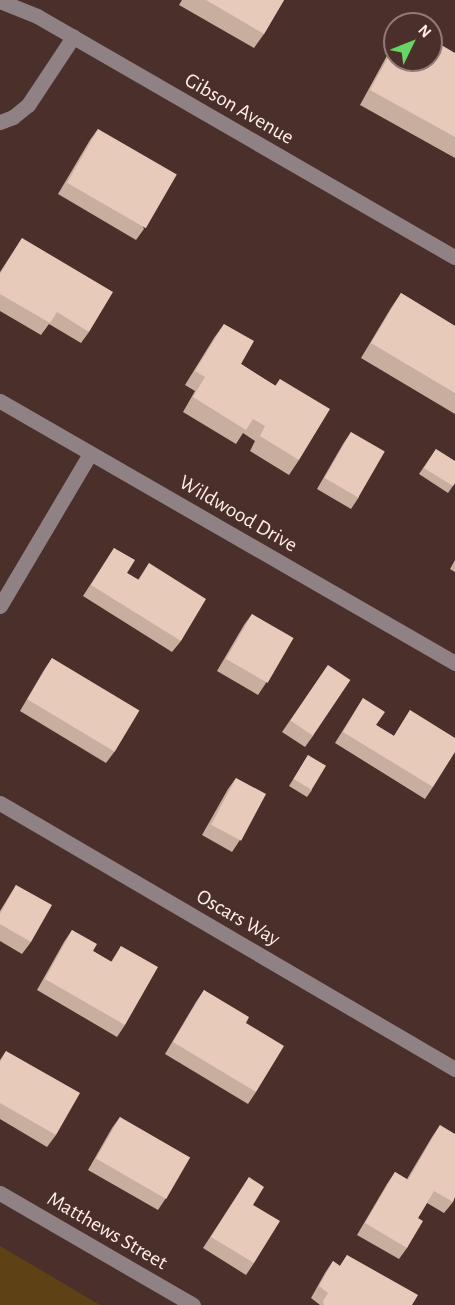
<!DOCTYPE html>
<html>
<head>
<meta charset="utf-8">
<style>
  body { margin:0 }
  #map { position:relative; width:455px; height:1305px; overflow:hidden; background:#4a2f2b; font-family:"Alegreya Sans",sans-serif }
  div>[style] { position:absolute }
  .green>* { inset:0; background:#5e4216 }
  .minor>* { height:15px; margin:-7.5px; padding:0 7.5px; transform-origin:7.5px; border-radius:7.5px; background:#908184 }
  .wall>* { inset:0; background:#c7ae9f }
  .building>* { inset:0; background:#e7cab9; transform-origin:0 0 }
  span { translate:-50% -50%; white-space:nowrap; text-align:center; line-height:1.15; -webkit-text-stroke:6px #4a2f2b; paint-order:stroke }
  .street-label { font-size:21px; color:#ffedea }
  .north { position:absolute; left:383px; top:12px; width:60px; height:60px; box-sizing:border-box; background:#4a2f2b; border:2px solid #927b77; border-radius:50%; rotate:47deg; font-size:16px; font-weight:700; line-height:24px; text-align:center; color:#ffedea }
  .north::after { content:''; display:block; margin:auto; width:21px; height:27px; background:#68d465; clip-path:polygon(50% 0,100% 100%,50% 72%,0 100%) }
</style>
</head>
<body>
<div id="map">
  <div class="green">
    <i style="clip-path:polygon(0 1246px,100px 1305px,0 1305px)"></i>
  </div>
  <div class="minor">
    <i style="left:0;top:1px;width:40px;rotate:22deg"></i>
    <i style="left:37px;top:16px;width:482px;rotate:30deg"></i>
    <i style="left:0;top:122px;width:14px;rotate:-21deg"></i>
    <i style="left:13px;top:117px;width:19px;rotate:-39deg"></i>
    <i style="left:28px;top:105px;width:82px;rotate:-56.5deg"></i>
    <i style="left:0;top:401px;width:525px;rotate:29.93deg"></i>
    <i style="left:0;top:606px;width:177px;rotate:-59.4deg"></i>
    <i style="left:0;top:803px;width:527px;rotate:30.31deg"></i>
    <i style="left:0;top:1193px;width:223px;rotate:30.1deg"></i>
  </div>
  <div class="wall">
    <i style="clip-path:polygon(182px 0,284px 0,264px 34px,254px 48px,179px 5px)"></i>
    <i style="clip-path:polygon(395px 41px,395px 60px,455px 53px,455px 158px,360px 105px)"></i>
    <i style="clip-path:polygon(98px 129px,144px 229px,136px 240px,58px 194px,90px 140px)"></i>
    <i style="clip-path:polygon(22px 238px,89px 332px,81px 343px,49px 324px,41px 335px,0 311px,0 272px)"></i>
    <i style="clip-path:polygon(401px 293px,455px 326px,455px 414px,361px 358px,391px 308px)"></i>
    <i style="clip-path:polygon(224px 324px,241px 364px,275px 386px,280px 379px,299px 460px,289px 475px,250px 451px,255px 441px,243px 433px,236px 444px,183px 412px,195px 391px,185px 385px,214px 338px)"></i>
    <i style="clip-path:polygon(351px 432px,359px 497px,351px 509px,317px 489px,343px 444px)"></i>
    <i style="clip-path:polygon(436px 449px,455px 483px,448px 493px,419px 474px)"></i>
    <i style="clip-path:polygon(114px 548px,127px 573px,138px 580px,149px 563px,181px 641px,172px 652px,83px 596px)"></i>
    <i style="clip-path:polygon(455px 560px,455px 572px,450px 569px)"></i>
    <i style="clip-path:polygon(252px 614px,266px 683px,258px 695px,217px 671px,244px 625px)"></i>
    <i style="clip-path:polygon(52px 658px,115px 751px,106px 763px,20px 711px,44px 670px)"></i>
    <i style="clip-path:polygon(328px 665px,313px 736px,305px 747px,282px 732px)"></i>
    <i style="clip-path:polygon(363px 698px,376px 725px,394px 736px,410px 710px,433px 787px,425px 799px,335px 743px)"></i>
    <i style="clip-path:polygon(308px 755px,312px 790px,307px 797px,289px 786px)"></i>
    <i style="clip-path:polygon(236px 778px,240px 840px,232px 852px,202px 835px,228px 789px)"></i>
    <i style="clip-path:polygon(16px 885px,31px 942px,22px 954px,0 941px,0 911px)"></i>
    <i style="clip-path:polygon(72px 930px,93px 951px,111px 962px,121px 946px,125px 1025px,117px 1037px,37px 990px,64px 942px)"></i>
    <i style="clip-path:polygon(204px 990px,246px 1023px,256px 1092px,248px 1104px,165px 1054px,196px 1002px)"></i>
    <i style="clip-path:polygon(6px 1051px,56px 1135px,47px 1147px,0 1119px,0 1060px)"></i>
    <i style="clip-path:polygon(120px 1117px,166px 1198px,158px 1210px,88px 1170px,112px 1128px)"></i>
    <i style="clip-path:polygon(440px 1125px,453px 1202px,444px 1213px,427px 1203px,418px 1218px,407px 1248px,399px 1259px,357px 1235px,387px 1184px,395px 1172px,407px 1179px,432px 1137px)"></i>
    <i style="clip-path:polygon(249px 1177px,253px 1205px,254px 1263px,246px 1275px,203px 1248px)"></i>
    <i style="clip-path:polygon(347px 1255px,412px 1305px,320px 1305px,311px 1298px,325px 1273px,333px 1261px,340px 1266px)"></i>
  </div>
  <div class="building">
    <i style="clip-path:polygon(206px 0,284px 0,264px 34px)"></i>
    <i style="clip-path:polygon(431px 39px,455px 53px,455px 137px,370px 90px,395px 45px,395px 60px,431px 60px)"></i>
    <i style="left:98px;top:129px;width:91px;height:62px;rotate:30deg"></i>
    <i style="clip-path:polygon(22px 238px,113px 292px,89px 332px,57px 312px,50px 323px,0 294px,0 274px)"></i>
    <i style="clip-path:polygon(401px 293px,455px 326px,455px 393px,371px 343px)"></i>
    <i style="clip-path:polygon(224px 324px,254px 341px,241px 364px,276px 386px,280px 379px,330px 409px,299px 460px,260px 436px,265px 426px,253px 419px,246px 430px,193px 397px,205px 377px,195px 371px)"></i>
    <i style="left:351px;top:432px;width:39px;height:53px;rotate:30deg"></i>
    <i style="clip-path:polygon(436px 449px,455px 461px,455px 483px,453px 486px,424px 468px)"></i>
    <i style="clip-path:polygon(114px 548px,135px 560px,127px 573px,139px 580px,149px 563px,206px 599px,181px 641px,91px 585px)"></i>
    <i style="left:252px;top:614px;width:48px;height:52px;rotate:30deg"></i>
    <i style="left:52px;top:658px;width:102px;height:48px;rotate:31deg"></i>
    <i style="left:328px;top:665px;width:27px;height:67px;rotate:34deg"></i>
    <i style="clip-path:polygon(363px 698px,385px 712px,376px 725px,394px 736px,410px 710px,455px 738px,455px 752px,433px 787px,343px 732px)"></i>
    <i style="left:308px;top:755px;width:21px;height:28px;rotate:31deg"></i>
    <i style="left:236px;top:778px;width:34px;height:53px;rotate:28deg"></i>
    <i style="clip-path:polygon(16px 885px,52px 905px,31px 942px,0 924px,0 914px)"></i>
    <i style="clip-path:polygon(72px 930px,97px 944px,93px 951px,112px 962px,121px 946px,158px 967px,125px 1025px,45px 979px)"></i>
    <i style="clip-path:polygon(204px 990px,249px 1017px,246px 1023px,284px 1046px,256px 1092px,173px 1042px)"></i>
    <i style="clip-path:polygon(6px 1051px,80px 1093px,56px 1135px,0 1103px,0 1062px)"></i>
    <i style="left:120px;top:1117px;width:81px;height:48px;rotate:30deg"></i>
    <i style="clip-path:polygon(440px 1125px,455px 1134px,455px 1197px,453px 1202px,434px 1191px,418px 1218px,423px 1221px,407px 1248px,365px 1223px,395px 1172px,408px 1180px)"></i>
    <i style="clip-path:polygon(249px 1177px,264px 1187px,253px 1205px,280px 1221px,254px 1263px,211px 1237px)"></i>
    <i style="clip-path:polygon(347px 1255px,418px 1295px,412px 1305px,324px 1305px,323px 1301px,328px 1293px,319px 1286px,333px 1261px,340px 1266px)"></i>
  </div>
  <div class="street-label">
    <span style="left:239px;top:109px;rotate:30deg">Gibson Avenue</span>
    <span style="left:238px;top:514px;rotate:30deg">Wildwood Drive</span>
    <span style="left:238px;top:918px;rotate:30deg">Oscars Way</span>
    <span style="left:107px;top:1231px;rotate:30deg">Matthews Street</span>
  </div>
  <div class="north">N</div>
</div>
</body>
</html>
